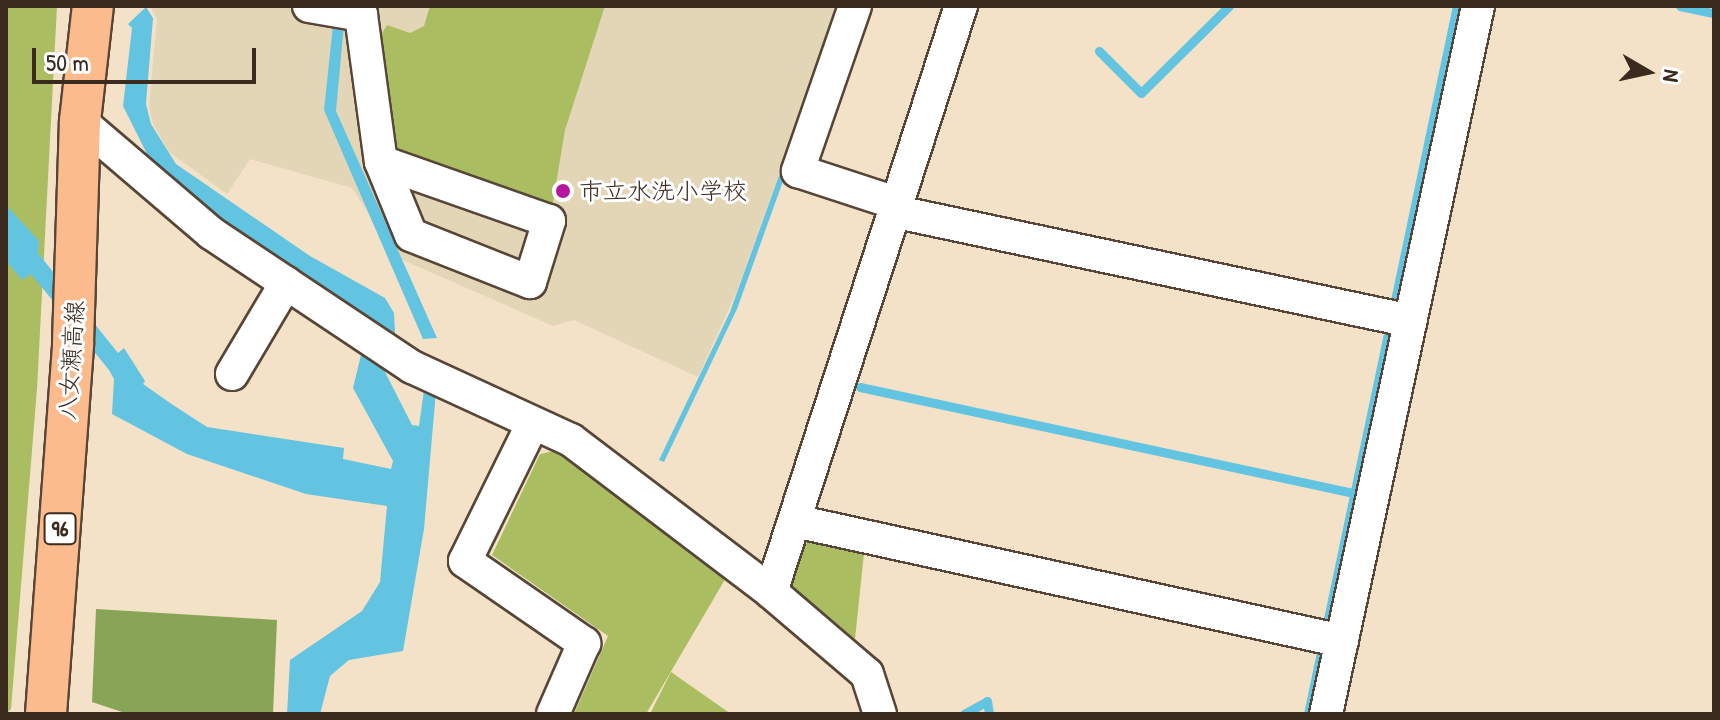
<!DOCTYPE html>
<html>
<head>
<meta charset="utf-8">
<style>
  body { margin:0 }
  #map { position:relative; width:1720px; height:720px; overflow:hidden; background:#f3e2c7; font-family:"Patrick Hand","Klee One",sans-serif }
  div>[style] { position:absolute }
  .built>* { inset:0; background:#e3d6b7 }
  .green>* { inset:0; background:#abbd61 }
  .forest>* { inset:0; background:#88a457 }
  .water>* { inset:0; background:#63c4e1 }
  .stream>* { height:9px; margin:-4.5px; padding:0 4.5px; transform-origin:4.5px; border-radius:4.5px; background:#63c4e1 }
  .roads { filter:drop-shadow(2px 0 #574637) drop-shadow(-2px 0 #574637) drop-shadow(0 2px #574637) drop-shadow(0 -2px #574637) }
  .minor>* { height:32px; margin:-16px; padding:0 16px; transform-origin:16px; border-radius:16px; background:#fff }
  .major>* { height:40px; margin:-20px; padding:0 20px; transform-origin:20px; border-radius:20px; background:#fbbb8d }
  .dots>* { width:22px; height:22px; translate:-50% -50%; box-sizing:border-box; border:4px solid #fff; border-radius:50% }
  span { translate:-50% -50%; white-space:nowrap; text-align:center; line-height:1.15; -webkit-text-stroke:6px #fff; paint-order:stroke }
  .shield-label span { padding:2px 6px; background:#fff; border:2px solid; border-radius:6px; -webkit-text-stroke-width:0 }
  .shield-label { font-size:22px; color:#3b2a1e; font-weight:700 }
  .poi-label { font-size:24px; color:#3b2a1e }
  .left { translate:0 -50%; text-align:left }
  .street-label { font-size:24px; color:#3b2a1e }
  .frame { position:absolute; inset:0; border:8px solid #3b2a1e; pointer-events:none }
  .north { position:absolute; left:1608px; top:32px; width:80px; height:80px; -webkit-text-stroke:6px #fff; paint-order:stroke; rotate:99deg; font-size:22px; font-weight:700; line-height:32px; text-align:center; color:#3b2a1e }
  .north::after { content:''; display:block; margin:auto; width:28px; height:36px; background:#3b2a1e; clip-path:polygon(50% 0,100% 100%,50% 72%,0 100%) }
  .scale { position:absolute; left:32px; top:48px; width:224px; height:36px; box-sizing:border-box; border:4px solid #3b2a1e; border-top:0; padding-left:10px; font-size:24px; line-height:28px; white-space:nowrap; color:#3b2a1e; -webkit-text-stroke:6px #fff; paint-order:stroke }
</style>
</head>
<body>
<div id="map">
  <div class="built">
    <i style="clip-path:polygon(150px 6px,840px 6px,737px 291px,698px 377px,574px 320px,553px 326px,396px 257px,352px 188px,250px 159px,227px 194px,169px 152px,153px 124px,149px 107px,157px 19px)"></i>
  </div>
  <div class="green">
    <i style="clip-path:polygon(6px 6px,57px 6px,37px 389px,11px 709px,6px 714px)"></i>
    <i style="clip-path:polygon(430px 6px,605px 6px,565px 130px,552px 208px,394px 151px,380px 37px,387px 25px,410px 33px,424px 26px)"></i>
    <i style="clip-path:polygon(559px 450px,727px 576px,646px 714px,574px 714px,608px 636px,492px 555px,540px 454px)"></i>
    <i style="clip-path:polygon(810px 540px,864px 553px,855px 639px,792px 586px,796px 553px)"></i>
    <i style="clip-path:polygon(671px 672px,731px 714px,650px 714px)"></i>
  </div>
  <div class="forest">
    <i style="clip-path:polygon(96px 609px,277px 620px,273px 714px,128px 714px,92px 702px)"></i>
  </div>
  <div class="water">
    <i style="clip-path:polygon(335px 6px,344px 24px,336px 111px,437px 338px,423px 339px,324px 110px)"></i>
    <i style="clip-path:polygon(840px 6px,846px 6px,737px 309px,664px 462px,659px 460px,730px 312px)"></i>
    <i style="clip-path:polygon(146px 7px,153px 18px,146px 104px,151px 124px,176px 164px,310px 256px,385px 298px,394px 313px,395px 332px,384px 370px,412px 425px,419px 426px,424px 390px,436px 391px,424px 529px,403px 651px,349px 660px,330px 676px,320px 714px,287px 714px,290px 660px,362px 611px,380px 582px,387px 506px,306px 494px,187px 454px,112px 414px,114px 379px,109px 370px,31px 274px,22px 280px,6px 261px,6px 205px,39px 241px,38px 253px,118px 353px,124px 348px,145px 381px,143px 384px,173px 405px,207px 427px,344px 448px,343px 459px,391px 469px,393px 461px,353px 388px,369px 322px,283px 267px,155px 170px,123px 106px,132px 28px,128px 24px)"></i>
  </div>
  <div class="stream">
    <i style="left:1680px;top:6px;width:35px;rotate:12deg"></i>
    <i style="left:1099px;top:51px;width:59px;rotate:45deg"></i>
    <i style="left:1141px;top:93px;width:124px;rotate:-44.7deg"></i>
    <i style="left:860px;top:387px;width:504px;rotate:12.13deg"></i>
    <i style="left:964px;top:714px;width:26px;rotate:-29deg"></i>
    <i style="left:987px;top:701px;width:13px;rotate:81deg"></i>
    <i style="left:1308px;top:714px;width:724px;rotate:-78.12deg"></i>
  </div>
  <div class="roads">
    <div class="minor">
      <i style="left:309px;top:6px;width:53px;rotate:9.8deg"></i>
      <i style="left:361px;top:15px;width:148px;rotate:82.3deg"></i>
      <i style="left:381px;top:162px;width:79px;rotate:67.7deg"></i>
      <i style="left:411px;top:235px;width:128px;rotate:21.6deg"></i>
      <i style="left:530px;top:282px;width:64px;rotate:-72.7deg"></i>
      <i style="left:549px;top:221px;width:178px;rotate:-160.6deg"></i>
      <i style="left:855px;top:6px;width:175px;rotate:109.1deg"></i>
      <i style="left:798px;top:171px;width:106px;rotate:18.1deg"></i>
      <i style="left:80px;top:121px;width:172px;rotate:40.5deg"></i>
      <i style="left:211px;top:233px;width:242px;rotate:33.7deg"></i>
      <i style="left:412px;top:367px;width:175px;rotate:24.7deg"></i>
      <i style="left:571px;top:440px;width:251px;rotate:37.2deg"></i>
      <i style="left:771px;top:592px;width:126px;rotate:40.5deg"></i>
      <i style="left:867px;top:674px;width:42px;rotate:72deg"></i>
      <i style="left:897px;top:212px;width:525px;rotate:11.97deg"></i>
      <i style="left:232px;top:374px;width:106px;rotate:-59.3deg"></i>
      <i style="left:533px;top:423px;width:154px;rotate:116.2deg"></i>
      <i style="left:465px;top:561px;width:145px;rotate:34.6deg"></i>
      <i style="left:584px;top:643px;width:77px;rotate:113.6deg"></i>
      <i style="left:795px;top:521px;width:560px;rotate:12.37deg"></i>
      <i style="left:771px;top:592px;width:616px;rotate:-72.04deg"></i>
      <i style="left:1326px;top:714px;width:724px;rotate:-77.88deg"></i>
    </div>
    <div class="major">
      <i style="left:46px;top:714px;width:372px;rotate:-85.8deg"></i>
      <i style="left:73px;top:343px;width:222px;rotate:-88.2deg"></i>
      <i style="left:80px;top:121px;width:116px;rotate:-83.6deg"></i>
    </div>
  </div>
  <div class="dots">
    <i style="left:563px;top:191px;background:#b5179e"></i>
  </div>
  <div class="shield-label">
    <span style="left:60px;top:529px">96</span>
  </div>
  <div class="poi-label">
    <span class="left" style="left:579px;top:191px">市立水洗小学校</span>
  </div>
  <div class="street-label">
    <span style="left:71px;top:360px;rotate:-86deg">八女瀬高線</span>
  </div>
  <div class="frame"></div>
  <div class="north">N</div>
  <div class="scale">50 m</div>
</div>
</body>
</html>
